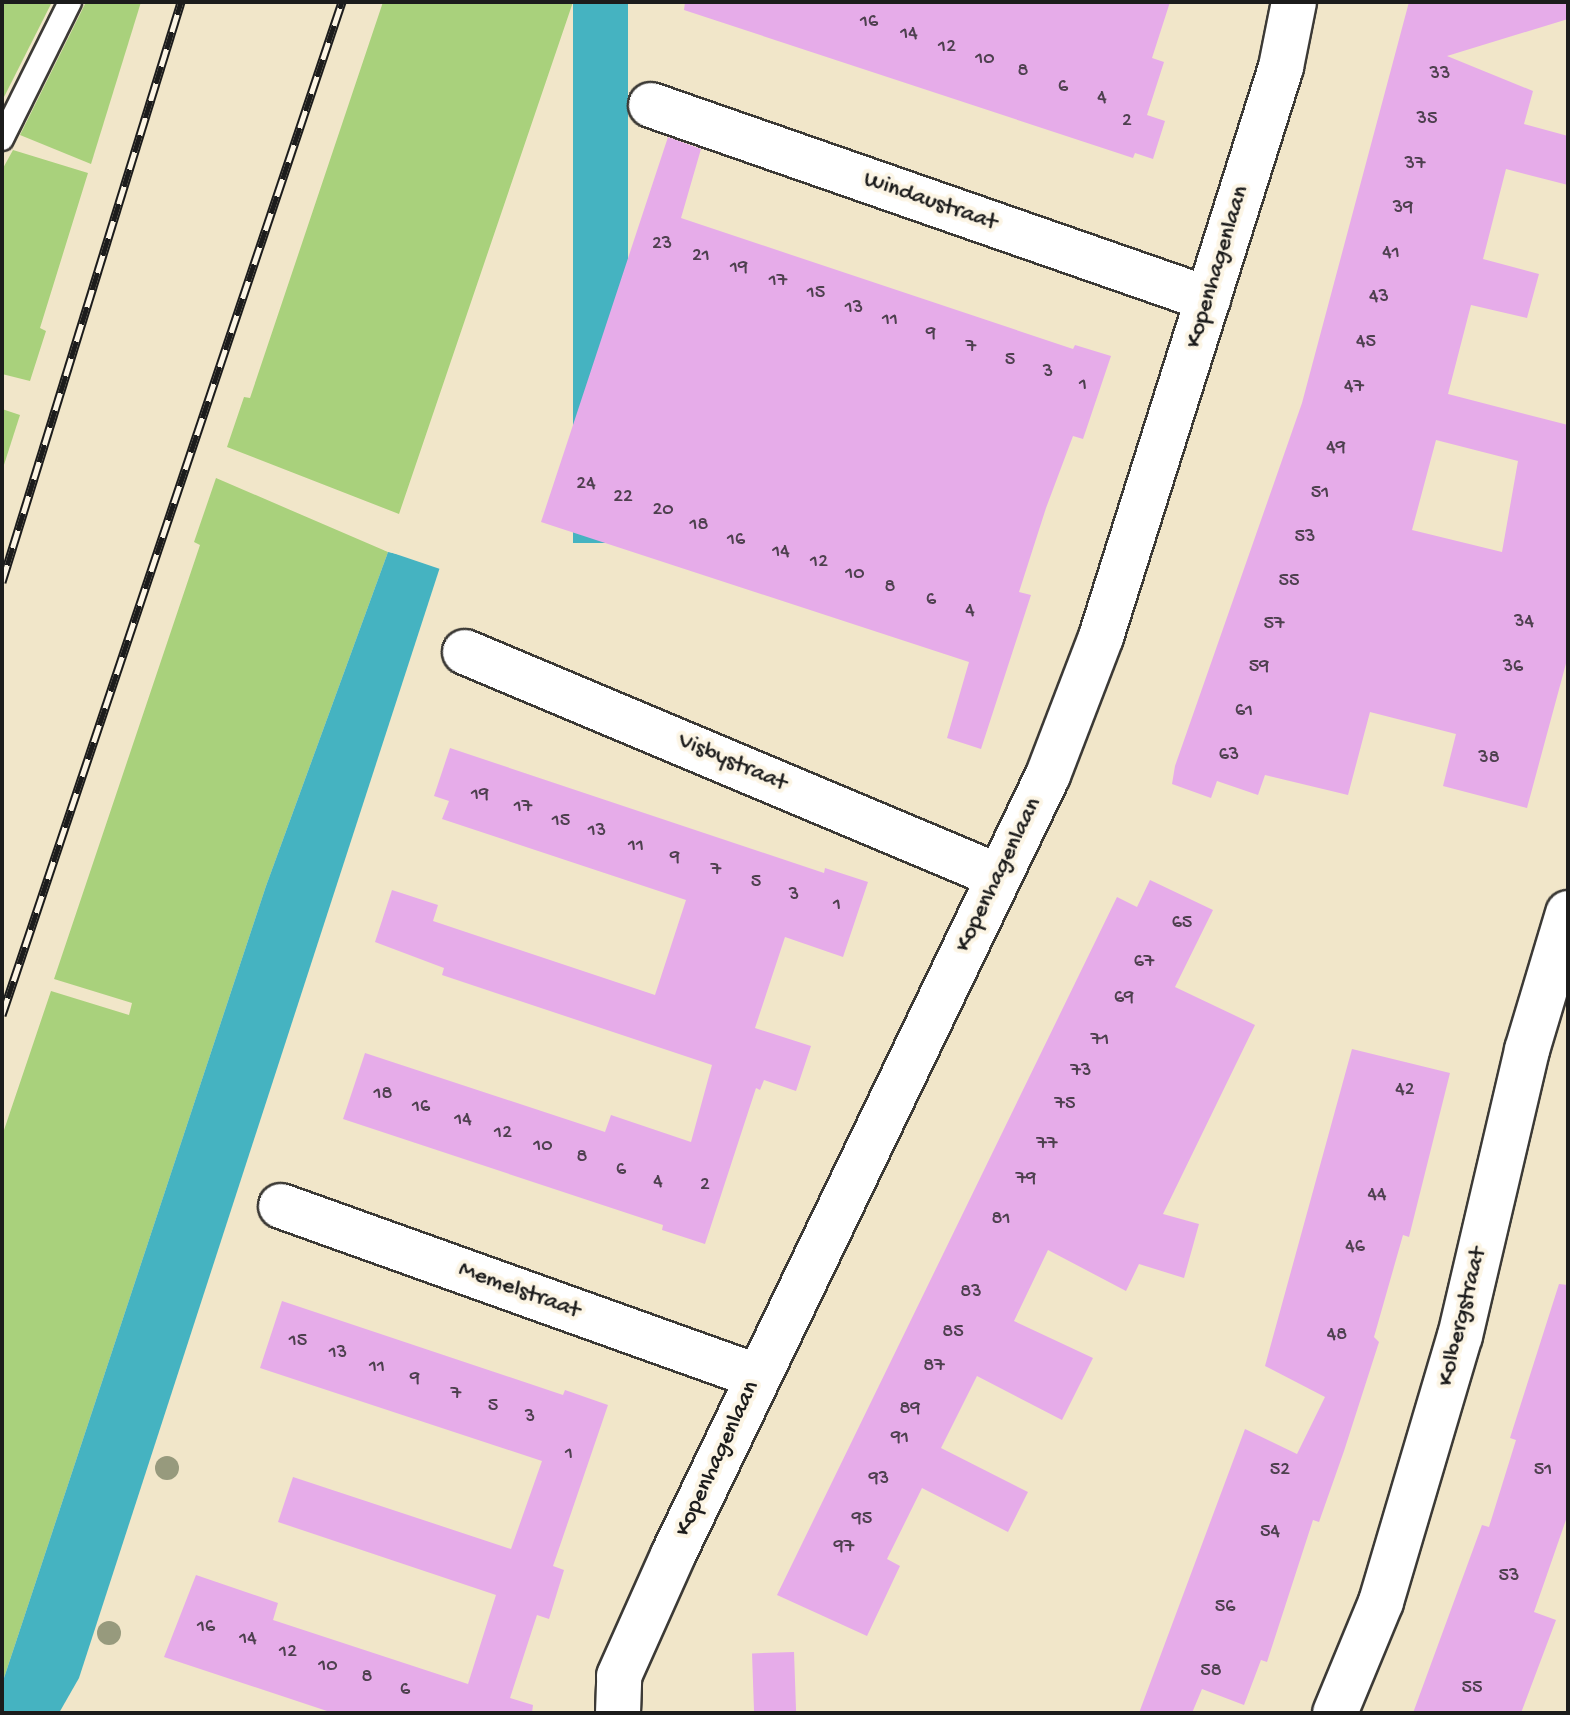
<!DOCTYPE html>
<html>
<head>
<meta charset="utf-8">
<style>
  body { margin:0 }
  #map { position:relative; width:1570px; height:1715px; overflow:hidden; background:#f1e6c9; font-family:"Gochi Hand",sans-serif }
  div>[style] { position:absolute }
  .green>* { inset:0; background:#a9d17c }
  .water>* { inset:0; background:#45b3c1; transform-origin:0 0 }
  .pier>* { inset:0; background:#f1e6c9 }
  .building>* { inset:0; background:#e6ace9; transform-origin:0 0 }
  .roads { filter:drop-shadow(2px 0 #3c3a36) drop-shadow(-2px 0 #3c3a36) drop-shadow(0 2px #3c3a36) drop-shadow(0 -2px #3c3a36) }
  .lane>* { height:22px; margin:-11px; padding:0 11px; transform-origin:11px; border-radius:11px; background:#fff }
  .street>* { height:44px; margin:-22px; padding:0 22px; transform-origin:22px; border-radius:22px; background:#fff }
  .rail>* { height:9px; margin-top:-4.5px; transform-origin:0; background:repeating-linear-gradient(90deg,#fcf5e5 0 18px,#1c1c1c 0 36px); box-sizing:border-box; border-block:2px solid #1c1c1c }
  .trees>* { width:24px; height:24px; margin:-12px; border-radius:50%; background:#979a7d }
  span { translate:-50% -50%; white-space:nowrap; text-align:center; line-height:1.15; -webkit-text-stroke:8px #fcf5e5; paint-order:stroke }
  .number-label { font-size:20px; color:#4e404f }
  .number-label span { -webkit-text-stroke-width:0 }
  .street-label { font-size:24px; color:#1c1c1c }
  .frame { position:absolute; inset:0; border:4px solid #1c1c1c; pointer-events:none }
</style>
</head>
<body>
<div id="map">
  <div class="green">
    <i style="clip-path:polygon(2px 2px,52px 2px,2px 101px)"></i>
    <i style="clip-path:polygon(86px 2px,141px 2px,91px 164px,20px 135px)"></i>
    <i style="clip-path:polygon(383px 2px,573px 2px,399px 514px,227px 447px,244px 397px,250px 398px)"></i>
    <i style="clip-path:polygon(13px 150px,88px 173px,40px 328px,46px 331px,30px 381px,2px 374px,2px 170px)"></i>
    <i style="clip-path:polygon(2px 409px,20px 415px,2px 471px)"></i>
    <i style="clip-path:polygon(216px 478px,388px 552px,266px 886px,2px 1684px,2px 1136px,51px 991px,129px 1015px,132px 1003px,54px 979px,200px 545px,194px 542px)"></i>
  </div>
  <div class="water">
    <i style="left:573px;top:2px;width:55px;height:541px"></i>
    <i style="clip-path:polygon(388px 552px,441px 564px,79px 1678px,59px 1713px,2px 1713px,2px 1684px,266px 886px)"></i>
  </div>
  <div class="pier">
    <i style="clip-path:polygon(388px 548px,443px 560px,443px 570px,384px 550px)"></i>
  </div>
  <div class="building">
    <i style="clip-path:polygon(685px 2px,1170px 2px,1152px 58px,1164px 62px,1147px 115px,1165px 121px,1153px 159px,1135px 153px,1133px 158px,684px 10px)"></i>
    <i style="clip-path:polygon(evenodd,1409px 2px,1568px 2px,1568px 19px,1447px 56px,1533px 91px,1524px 124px,1568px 136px,1568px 185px,1506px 169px,1483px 259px,1539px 274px,1527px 318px,1471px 305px,1448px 394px,1568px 425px,1568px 656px,1527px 808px,1443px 786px,1456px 734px,1370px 712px,1348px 795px,1265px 775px,1258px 795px,1217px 781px,1211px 798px,1172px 784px,1175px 766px,1302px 403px,1409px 2px,1436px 440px,1518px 461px,1502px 552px,1412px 530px,1436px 440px)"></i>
    <i style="clip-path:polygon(668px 137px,701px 149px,681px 218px,1073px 349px,1075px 345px,1111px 356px,1083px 439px,1073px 436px,1046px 508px,1019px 592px,1031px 595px,981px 749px,947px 738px,969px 662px,541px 522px)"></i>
    <i style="clip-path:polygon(450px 748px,824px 873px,825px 868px,868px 882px,843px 957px,785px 937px,755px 1028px,811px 1046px,796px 1091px,764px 1080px,760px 1090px,756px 1088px,705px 1244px,662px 1230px,663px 1225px,343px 1119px,365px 1053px,605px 1132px,611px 1115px,691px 1142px,712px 1065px,442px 975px,444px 968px,375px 942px,392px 890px,438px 905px,433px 921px,655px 995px,686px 900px,442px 819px,449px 801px,434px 796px)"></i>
    <i style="clip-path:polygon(1150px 880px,1213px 910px,1175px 987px,1255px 1025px,1163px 1214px,1199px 1224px,1184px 1278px,1139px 1264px,1126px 1291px,1048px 1250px,1014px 1321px,1093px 1358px,1062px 1420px,977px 1376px,941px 1448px,1028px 1492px,1008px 1532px,922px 1488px,887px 1559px,900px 1566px,867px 1636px,777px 1595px,1117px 897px,1137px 907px)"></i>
    <i style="clip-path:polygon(1352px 1049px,1450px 1073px,1409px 1237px,1403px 1235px,1374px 1337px,1379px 1342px,1344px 1451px,1319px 1522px,1313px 1520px,1267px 1662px,1261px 1660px,1244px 1705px,1202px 1689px,1192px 1713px,1139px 1713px,1245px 1429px,1297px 1454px,1325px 1397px,1265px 1366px)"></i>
    <i style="clip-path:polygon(1559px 1284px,1568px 1285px,1568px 1514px,1534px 1612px,1556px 1620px,1521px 1713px,1413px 1713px,1482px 1525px,1489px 1527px,1516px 1440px,1510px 1438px)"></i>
    <i style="clip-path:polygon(282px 1301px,563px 1395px,565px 1390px,608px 1405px,553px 1566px,564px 1570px,549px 1619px,537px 1615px,510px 1698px,533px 1705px,532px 1713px,333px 1713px,164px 1657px,196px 1575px,278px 1603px,273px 1620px,468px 1684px,496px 1595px,278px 1522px,293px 1477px,511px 1549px,542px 1461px,260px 1368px)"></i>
    <i style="left:794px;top:1652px;width:61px;height:42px;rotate:88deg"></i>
  </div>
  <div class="roads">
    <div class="lane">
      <i style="left:2px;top:139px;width:153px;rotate:-63.6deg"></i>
    </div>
    <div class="street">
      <i style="left:651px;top:105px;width:590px;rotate:19.2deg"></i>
      <i style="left:465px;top:652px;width:578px;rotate:22.8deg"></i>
      <i style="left:281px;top:1206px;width:505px;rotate:19.69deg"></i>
      <i style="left:618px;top:1713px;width:37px;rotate:-88deg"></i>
      <i style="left:619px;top:1676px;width:133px;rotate:-65.9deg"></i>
      <i style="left:673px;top:1555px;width:865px;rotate:-64.32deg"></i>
      <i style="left:1048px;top:775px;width:148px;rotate:-69deg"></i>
      <i style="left:1101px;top:637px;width:598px;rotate:-72.47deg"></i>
      <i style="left:1281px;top:67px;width:66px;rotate:-78.7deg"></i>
      <i style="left:1335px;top:1713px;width:120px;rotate:-67.5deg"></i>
      <i style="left:1381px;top:1602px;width:277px;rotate:-73.5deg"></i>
      <i style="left:1460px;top:1336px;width:294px;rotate:-76.8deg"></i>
      <i style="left:1527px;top:1050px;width:143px;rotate:-73.3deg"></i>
    </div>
  </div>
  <div class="rail">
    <i style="left:2px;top:582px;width:607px;rotate:-72.85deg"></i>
    <i style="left:2px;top:1015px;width:1069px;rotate:-71.45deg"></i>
  </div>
  <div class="trees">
    <i style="left:167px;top:1468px"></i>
    <i style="left:109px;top:1633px"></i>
  </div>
  <div class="number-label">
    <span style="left:869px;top:22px">16</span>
    <span style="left:909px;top:34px">14</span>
    <span style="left:947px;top:47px">12</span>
    <span style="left:985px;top:59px">10</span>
    <span style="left:1023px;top:71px">8</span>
    <span style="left:1440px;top:74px">33</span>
    <span style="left:1063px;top:87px">6</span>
    <span style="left:1102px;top:98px">4</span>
    <span style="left:1427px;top:119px">35</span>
    <span style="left:1127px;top:121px">2</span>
    <span style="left:1415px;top:164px">37</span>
    <span style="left:1403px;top:208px">39</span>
    <span style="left:662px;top:244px">23</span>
    <span style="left:1391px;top:253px">41</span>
    <span style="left:701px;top:256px">21</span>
    <span style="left:739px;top:268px">19</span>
    <span style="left:778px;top:281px">17</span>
    <span style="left:816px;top:293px">15</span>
    <span style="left:1379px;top:297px">43</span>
    <span style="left:854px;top:308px">13</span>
    <span style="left:890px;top:320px">11</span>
    <span style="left:931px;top:334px">9</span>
    <span style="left:1366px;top:342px">45</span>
    <span style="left:971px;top:347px">7</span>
    <span style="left:1010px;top:360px">5</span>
    <span style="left:1048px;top:372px">3</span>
    <span style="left:1083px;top:385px">1</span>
    <span style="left:1354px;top:387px">47</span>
    <span style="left:1336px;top:448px">49</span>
    <span style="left:586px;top:484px">24</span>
    <span style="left:1320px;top:493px">51</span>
    <span style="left:623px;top:497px">22</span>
    <span style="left:663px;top:510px">20</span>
    <span style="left:699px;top:525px">18</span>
    <span style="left:1305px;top:537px">53</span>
    <span style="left:736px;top:540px">16</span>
    <span style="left:781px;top:552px">14</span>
    <span style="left:819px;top:562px">12</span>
    <span style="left:855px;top:574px">10</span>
    <span style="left:1289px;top:581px">55</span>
    <span style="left:890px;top:587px">8</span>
    <span style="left:931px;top:600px">6</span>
    <span style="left:970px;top:611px">4</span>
    <span style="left:1524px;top:622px">34</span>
    <span style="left:1274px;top:624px">57</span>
    <span style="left:1259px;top:667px">59</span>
    <span style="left:1513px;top:667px">36</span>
    <span style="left:1244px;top:711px">61</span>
    <span style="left:1229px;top:755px">63</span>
    <span style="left:1489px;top:758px">38</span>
    <span style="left:480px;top:795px">19</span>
    <span style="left:523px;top:807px">17</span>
    <span style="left:561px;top:821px">15</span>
    <span style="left:597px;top:831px">13</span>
    <span style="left:636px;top:846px">11</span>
    <span style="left:675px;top:858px">9</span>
    <span style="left:716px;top:870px">7</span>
    <span style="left:756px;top:882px">5</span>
    <span style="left:794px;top:895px">3</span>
    <span style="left:837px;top:905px">1</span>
    <span style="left:1182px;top:923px">65</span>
    <span style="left:1144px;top:962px">67</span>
    <span style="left:1124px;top:998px">69</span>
    <span style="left:1100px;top:1040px">71</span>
    <span style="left:1081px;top:1071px">73</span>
    <span style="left:1405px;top:1090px">42</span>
    <span style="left:383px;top:1094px">18</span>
    <span style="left:1065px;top:1104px">75</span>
    <span style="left:421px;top:1107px">16</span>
    <span style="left:463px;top:1120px">14</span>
    <span style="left:503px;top:1133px">12</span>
    <span style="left:1047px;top:1144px">77</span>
    <span style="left:543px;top:1146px">10</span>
    <span style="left:582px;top:1157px">8</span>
    <span style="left:621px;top:1170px">6</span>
    <span style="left:1026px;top:1179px">79</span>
    <span style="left:658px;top:1182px">4</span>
    <span style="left:705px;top:1185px">2</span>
    <span style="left:1377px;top:1195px">44</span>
    <span style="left:1001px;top:1219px">81</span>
    <span style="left:1355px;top:1247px">46</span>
    <span style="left:971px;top:1292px">83</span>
    <span style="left:953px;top:1332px">85</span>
    <span style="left:1337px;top:1335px">48</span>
    <span style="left:298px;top:1341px">15</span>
    <span style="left:338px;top:1353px">13</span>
    <span style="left:934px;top:1366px">87</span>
    <span style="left:377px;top:1367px">11</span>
    <span style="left:415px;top:1379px">9</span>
    <span style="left:456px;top:1394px">7</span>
    <span style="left:493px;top:1406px">5</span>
    <span style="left:910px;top:1409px">89</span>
    <span style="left:530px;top:1417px">3</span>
    <span style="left:900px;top:1438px">91</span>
    <span style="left:569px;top:1454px">1</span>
    <span style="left:1280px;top:1470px">52</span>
    <span style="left:1543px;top:1470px">51</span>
    <span style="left:879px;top:1479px">93</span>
    <span style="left:862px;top:1519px">95</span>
    <span style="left:1270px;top:1532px">54</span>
    <span style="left:844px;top:1547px">97</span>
    <span style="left:1509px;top:1576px">53</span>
    <span style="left:1225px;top:1607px">56</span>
    <span style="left:206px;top:1627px">16</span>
    <span style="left:248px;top:1639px">14</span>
    <span style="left:288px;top:1652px">12</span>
    <span style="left:328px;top:1666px">10</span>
    <span style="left:1211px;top:1671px">58</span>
    <span style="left:367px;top:1677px">8</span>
    <span style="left:1472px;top:1688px">55</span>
    <span style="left:405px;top:1690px">6</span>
  </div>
  <div class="street-label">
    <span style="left:930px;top:202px;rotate:19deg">Windaustraat</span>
    <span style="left:1218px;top:267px;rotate:-73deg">Kopenhagenlaan</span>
    <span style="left:732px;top:763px;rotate:23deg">Visbystraat</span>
    <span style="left:999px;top:875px;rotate:-64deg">Kopenhagenlaan</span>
    <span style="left:519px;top:1291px;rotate:20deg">Memelstraat</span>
    <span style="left:1463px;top:1317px;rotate:-76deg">Kolbergstraat</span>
    <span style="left:718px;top:1459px;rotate:-65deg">Kopenhagenlaan</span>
  </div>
  <div class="frame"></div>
</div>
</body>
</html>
